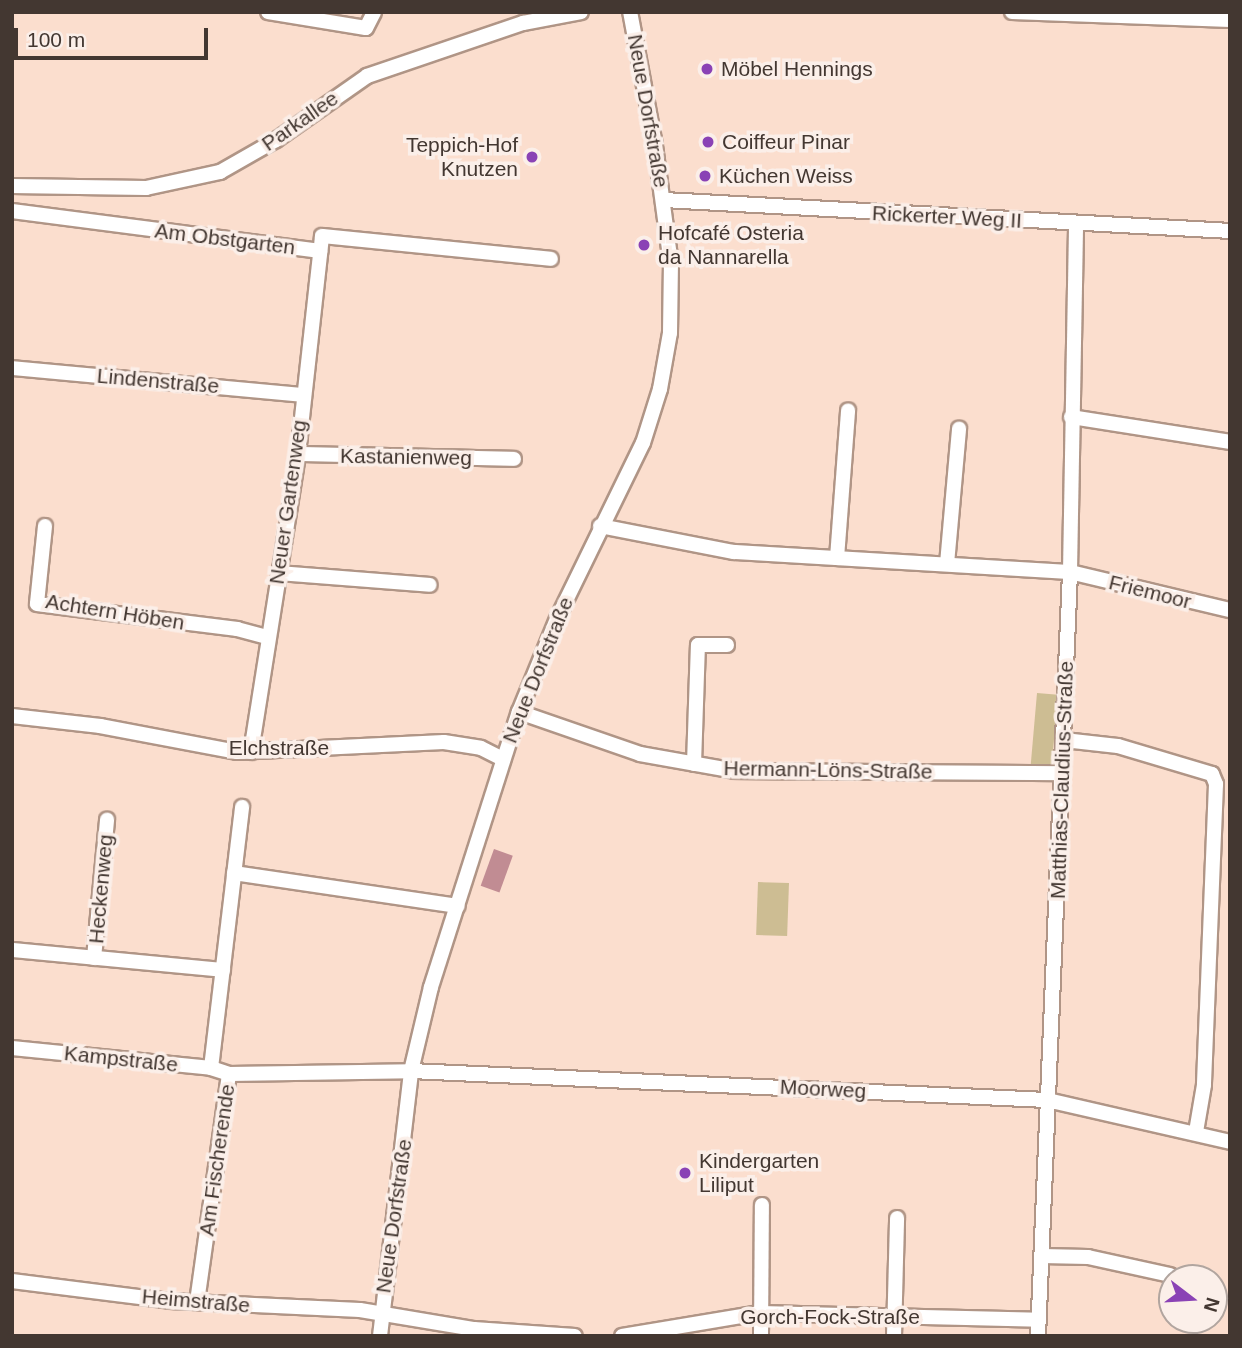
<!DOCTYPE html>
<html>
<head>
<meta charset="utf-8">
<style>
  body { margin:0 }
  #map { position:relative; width:1242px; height:1348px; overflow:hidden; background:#fbdece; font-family:Arial,sans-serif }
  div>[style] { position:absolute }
  .green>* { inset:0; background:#cdbd93; transform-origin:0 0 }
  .water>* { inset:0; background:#c18c93; transform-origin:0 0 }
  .roads { filter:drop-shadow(2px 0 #b09586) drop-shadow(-2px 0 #b09586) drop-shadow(0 2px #b09586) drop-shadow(0 -2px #b09586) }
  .minor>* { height:14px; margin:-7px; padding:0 7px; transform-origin:7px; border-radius:7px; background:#fff }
  .dots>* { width:19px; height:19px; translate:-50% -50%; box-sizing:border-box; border:4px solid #fbefe9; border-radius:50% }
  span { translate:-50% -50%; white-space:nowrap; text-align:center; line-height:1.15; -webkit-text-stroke:7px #fbefe9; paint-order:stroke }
  .poi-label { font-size:21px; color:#433731 }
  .left { translate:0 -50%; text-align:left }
  .right { translate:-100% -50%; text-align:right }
  .street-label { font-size:21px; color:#433731 }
  .frame { position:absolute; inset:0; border:14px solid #433731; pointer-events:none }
  .north { position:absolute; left:1158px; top:1264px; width:70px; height:70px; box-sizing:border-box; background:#fbefe9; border:2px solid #b1a59f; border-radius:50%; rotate:107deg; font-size:19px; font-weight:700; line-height:28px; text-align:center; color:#433731 }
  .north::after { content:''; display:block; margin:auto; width:24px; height:32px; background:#8a42b5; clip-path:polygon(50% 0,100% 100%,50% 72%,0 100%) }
  .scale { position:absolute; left:14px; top:28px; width:194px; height:32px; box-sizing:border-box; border:4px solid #433731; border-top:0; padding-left:9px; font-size:21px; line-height:24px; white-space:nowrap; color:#433731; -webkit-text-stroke:5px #fbefe9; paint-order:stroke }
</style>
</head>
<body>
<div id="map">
  <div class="green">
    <i style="left:1037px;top:693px;width:21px;height:76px;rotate:5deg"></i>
    <i style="left:758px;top:882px;width:31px;height:53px;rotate:2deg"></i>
  </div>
  <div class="water">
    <i style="left:494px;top:849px;width:20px;height:39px;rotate:20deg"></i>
  </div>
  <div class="roads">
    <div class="minor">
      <i style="left:268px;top:12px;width:99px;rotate:9.3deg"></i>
      <i style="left:366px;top:28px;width:18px;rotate:-63deg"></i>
      <i style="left:1012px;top:12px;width:218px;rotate:2.1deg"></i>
      <i style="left:12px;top:186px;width:134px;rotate:0.9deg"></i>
      <i style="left:146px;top:188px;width:76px;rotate:-12.2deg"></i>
      <i style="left:220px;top:172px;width:64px;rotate:-29.7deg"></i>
      <i style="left:276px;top:140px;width:111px;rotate:-35.1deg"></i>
      <i style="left:367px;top:76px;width:165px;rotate:-18.8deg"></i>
      <i style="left:523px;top:23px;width:59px;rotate:-10.7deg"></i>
      <i style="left:664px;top:200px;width:567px;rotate:3.13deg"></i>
      <i style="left:12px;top:211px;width:311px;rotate:7.4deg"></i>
      <i style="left:12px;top:368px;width:292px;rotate:5.3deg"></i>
      <i style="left:1071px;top:417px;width:161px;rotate:8.9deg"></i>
      <i style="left:298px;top:454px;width:216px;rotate:1.3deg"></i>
      <i style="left:45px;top:526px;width:78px;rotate:95.9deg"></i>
      <i style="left:37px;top:604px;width:202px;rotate:7.1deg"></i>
      <i style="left:237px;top:629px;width:30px;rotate:15deg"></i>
      <i style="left:600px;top:526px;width:136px;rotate:11deg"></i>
      <i style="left:734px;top:552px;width:337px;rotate:3.4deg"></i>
      <i style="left:1070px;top:572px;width:164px;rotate:13.4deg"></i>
      <i style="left:837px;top:558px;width:148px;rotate:-85.7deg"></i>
      <i style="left:947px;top:564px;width:136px;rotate:-84.9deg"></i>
      <i style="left:279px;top:573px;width:151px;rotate:4.5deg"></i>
      <i style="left:519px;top:712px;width:128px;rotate:19.1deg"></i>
      <i style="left:640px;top:754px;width:97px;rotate:10.1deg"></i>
      <i style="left:735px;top:771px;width:327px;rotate:0.4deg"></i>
      <i style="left:12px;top:716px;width:89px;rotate:6.5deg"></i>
      <i style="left:100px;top:726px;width:139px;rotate:10.7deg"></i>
      <i style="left:237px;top:752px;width:207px;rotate:-2.8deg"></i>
      <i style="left:444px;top:742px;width:37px;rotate:9deg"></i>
      <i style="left:481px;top:748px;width:25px;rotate:27deg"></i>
      <i style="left:1064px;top:740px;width:54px;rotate:6.3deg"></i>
      <i style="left:1118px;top:746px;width:98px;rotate:16.6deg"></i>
      <i style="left:1212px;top:774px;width:11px;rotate:68deg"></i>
      <i style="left:1216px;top:784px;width:301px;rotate:92.3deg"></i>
      <i style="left:1204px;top:1085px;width:48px;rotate:99.7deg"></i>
      <i style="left:251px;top:752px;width:302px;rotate:-81deg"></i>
      <i style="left:298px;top:454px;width:219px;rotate:-83.7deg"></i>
      <i style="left:322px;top:236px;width:230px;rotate:5.7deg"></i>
      <i style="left:694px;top:764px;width:119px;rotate:-88.1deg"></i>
      <i style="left:698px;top:645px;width:29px"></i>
      <i style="left:234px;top:873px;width:226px;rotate:8.4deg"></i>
      <i style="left:12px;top:950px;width:212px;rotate:5.4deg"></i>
      <i style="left:94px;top:958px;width:139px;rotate:-84.6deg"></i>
      <i style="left:12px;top:1048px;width:200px;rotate:5.7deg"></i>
      <i style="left:211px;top:1068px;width:19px;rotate:18deg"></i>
      <i style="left:229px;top:1074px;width:182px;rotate:-0.9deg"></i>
      <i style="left:411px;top:1071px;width:637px;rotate:2.61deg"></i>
      <i style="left:1047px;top:1100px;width:188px;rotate:12.9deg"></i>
      <i style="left:211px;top:1068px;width:263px;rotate:-83.2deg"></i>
      <i style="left:1042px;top:1256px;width:46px;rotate:1.2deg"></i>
      <i style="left:1088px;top:1257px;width:84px;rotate:12.4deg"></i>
      <i style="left:12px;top:1281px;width:159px;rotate:7.2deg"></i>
      <i style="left:170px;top:1301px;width:190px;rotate:2.7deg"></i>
      <i style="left:360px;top:1310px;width:116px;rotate:9.5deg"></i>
      <i style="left:474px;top:1329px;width:101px;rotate:4deg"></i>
      <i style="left:197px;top:1302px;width:230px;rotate:-82deg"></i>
      <i style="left:380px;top:1336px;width:267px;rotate:-83.3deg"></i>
      <i style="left:411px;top:1071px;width:86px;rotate:-76.6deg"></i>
      <i style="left:431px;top:987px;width:289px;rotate:-72.3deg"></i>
      <i style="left:519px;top:712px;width:100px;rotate:-67.8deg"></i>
      <i style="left:557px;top:619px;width:196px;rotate:-64deg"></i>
      <i style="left:643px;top:443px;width:57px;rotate:-72.5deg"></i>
      <i style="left:660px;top:389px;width:57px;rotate:-79.9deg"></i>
      <i style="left:670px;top:333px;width:69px;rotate:-89.2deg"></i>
      <i style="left:671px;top:264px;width:120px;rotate:-97.7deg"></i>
      <i style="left:655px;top:145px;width:135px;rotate:-100.6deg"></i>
      <i style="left:622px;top:1336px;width:140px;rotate:-9.5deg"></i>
      <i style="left:760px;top:1313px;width:279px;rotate:1.4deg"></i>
      <i style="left:761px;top:1336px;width:131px;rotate:-89.6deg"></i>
      <i style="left:894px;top:1336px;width:118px;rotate:-88.5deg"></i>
      <i style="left:1038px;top:1336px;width:765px;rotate:-87.6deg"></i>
      <i style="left:1070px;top:572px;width:348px;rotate:-89deg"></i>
    </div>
  </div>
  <div class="dots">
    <i style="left:707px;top:69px;background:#8a42b5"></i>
    <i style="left:708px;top:142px;background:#8a42b5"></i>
    <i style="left:532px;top:157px;background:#8a42b5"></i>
    <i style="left:705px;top:176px;background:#8a42b5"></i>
    <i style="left:644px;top:245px;background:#8a42b5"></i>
    <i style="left:685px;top:1173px;background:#8a42b5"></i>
  </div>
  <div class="poi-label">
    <span class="left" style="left:721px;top:69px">Möbel Hennings</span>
    <span class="left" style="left:722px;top:142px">Coiffeur Pinar</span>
    <span class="right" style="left:518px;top:157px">Teppich-Hof<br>Knutzen</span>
    <span class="left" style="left:719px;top:176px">Küchen Weiss</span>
    <span class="left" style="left:658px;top:245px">Hofcafé Osteria<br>da Nannarella</span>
    <span class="left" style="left:699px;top:1173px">Kindergarten<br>Liliput</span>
  </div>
  <div class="street-label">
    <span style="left:648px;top:111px;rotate:80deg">Neue Dorfstraße</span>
    <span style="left:300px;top:121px;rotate:-35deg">Parkallee</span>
    <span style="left:947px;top:217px;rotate:3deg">Rickerter Weg II</span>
    <span style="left:225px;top:239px;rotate:7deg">Am Obstgarten</span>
    <span style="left:158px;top:381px;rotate:5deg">Lindenstraße</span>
    <span style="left:406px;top:457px;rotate:1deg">Kastanienweg</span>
    <span style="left:288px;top:502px;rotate:-82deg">Neuer Gartenweg</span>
    <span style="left:1150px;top:592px;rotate:14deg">Friemoor</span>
    <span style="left:115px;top:612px;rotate:9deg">Achtern Höben</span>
    <span style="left:538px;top:670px;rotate:-68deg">Neue Dorfstraße</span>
    <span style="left:279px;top:748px">Elchstraße</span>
    <span style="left:828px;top:770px;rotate:1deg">Hermann-Löns-Straße</span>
    <span style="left:1062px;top:780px;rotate:-88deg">Matthias-Claudius-Straße</span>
    <span style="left:101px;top:889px;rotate:-85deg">Heckenweg</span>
    <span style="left:121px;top:1059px;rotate:6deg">Kampstraße</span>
    <span style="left:823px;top:1089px;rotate:3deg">Moorweg</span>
    <span style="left:217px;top:1160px;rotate:-82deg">Am Fischerende</span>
    <span style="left:394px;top:1216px;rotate:-82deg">Neue Dorfstraße</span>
    <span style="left:196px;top:1301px;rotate:5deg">Heimstraße</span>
    <span style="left:830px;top:1317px">Gorch-Fock-Straße</span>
  </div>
  <div class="frame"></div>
  <div class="north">N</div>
  <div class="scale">100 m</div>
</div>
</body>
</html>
